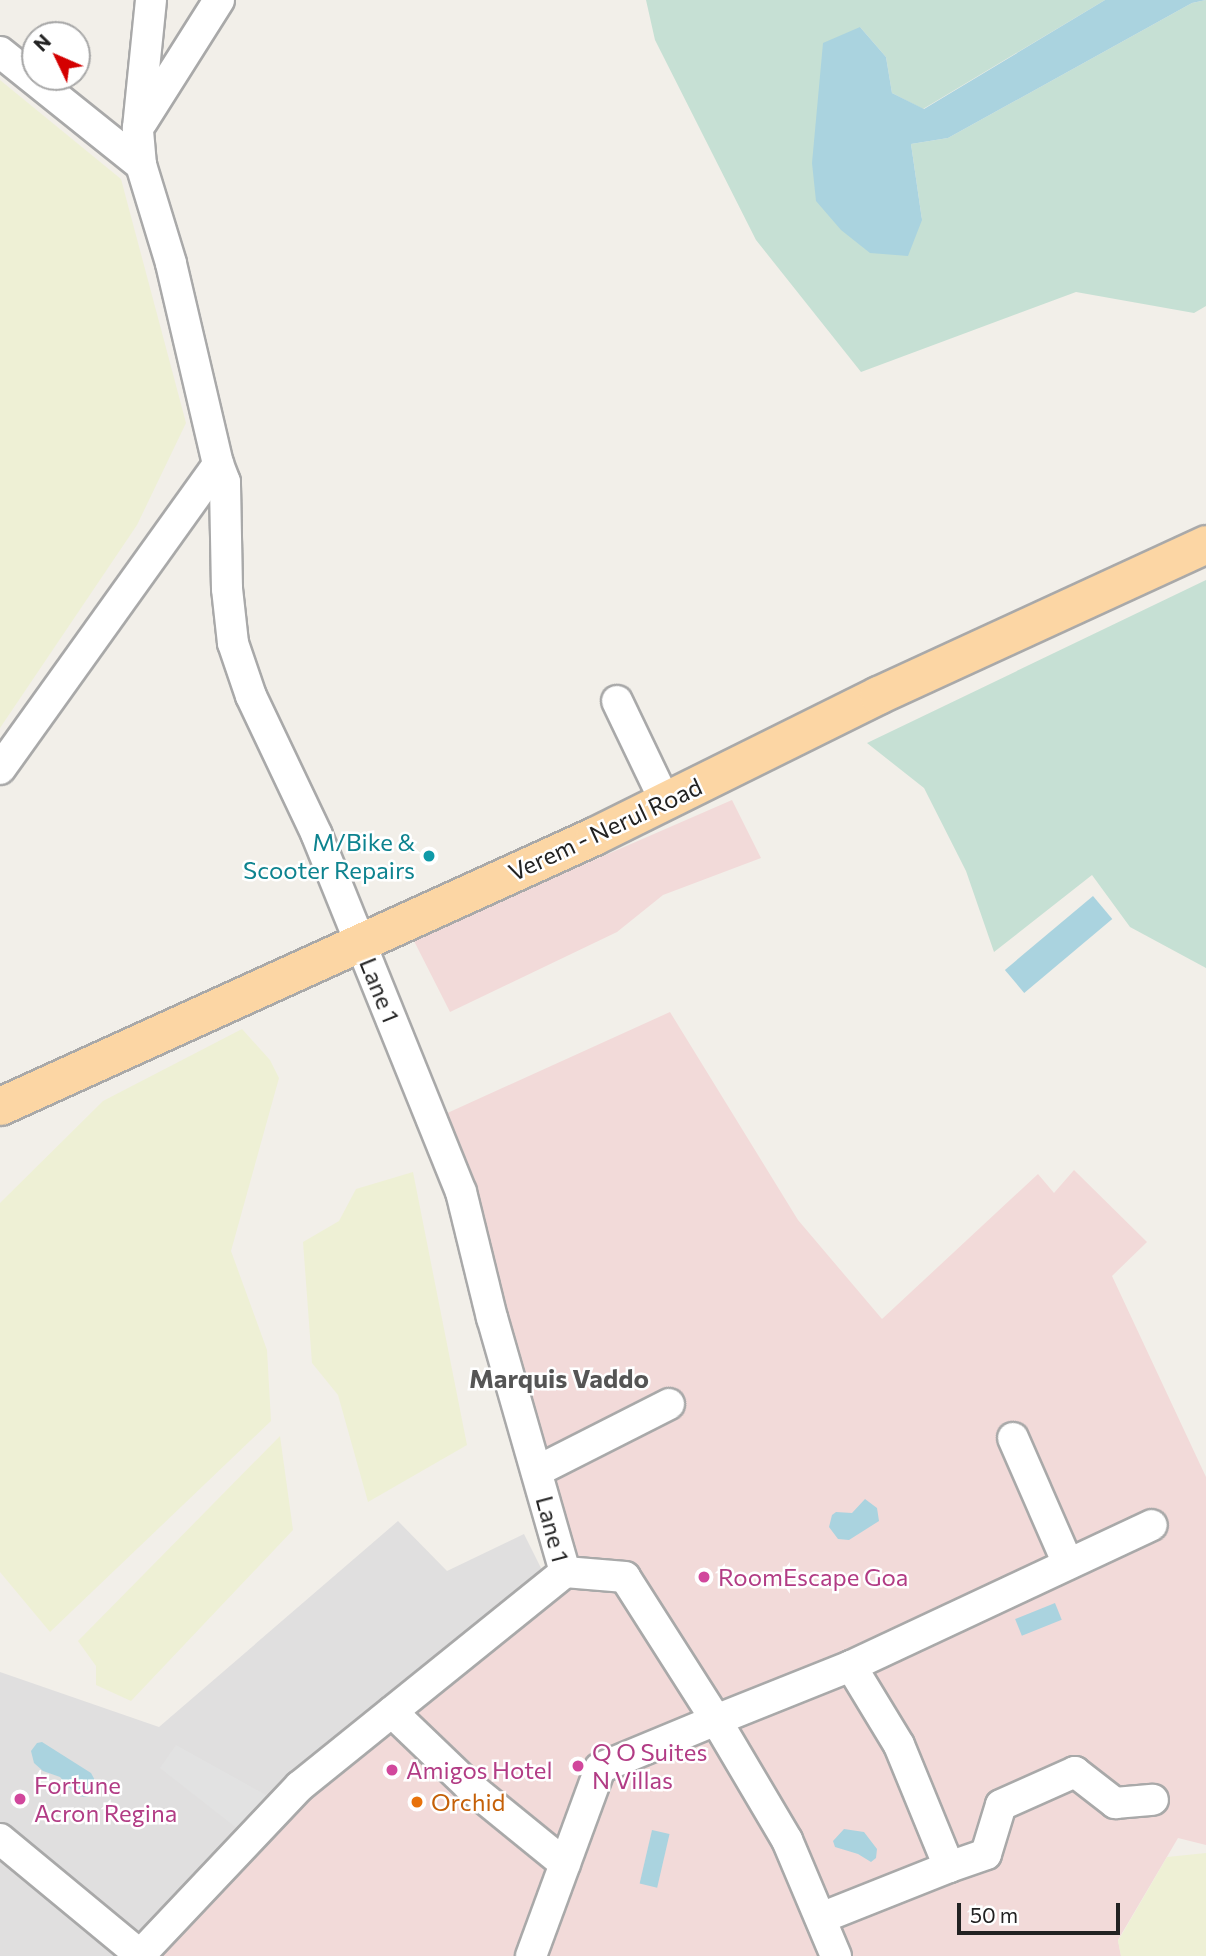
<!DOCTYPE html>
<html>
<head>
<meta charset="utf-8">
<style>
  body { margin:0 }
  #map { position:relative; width:1206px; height:1956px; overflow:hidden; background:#f2efe9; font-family:Commissioner,sans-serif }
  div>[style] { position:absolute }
  .residential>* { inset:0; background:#e0dfdf }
  .commercial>* { inset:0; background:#f2dad9 }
  .farmland>* { inset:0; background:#eef0d5 }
  .wetland>* { inset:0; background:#c6e0d4 }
  .parking>* { inset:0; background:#e2e2e2 }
  .water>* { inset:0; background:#aad3df; transform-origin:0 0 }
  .roads { filter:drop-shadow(2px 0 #a9a9a9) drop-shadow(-2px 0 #a9a9a9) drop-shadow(0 2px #a9a9a9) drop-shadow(0 -2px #a9a9a9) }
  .minor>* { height:30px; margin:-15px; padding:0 15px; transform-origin:15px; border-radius:15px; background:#fff }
  .major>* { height:37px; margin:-18.5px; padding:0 18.5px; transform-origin:18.5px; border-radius:18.5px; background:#fcd6a4 }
  .dots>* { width:19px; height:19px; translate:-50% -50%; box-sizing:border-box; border:4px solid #fff; border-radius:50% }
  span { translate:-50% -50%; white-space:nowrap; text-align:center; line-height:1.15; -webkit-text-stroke:5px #fff; paint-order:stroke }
  .street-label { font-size:24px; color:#222 }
  .culture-label { font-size:24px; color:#0d838f }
  .right { translate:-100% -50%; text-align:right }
  .hotel-label { font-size:24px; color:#b23c85 }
  .left { translate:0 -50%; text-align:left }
  .food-label { font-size:24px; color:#c56008 }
  .neighbourhood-label { font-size:26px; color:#555; font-weight:700 }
  .north { position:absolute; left:21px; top:21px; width:70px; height:70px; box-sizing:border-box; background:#fff; border:2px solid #a7a7a7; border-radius:50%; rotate:314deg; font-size:19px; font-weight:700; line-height:28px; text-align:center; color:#222 }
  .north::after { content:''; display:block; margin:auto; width:24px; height:32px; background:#d40000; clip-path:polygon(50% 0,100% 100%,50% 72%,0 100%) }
  .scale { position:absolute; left:957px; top:1903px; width:163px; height:32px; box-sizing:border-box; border:4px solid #222; border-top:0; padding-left:9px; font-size:21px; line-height:24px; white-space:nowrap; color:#222; -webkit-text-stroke:5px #fff; paint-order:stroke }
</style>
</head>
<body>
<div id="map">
  <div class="residential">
    <i style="clip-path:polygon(398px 1521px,447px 1571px,524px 1534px,545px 1576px,128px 1956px,0 1956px,0 1672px,159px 1727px)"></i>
  </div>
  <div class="commercial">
    <i style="clip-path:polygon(732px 800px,761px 858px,663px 895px,617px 932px,450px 1012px,413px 939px)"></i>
    <i style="clip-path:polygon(670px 1012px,798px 1220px,882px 1319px,1038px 1174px,1054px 1193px,1074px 1170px,1147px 1242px,1112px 1276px,1206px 1477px,1206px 1845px,1178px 1838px,1118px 1940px,1121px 1956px,153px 1956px,301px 1801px,577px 1570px,443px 1115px)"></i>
  </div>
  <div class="farmland">
    <i style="clip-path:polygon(0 80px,121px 179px,186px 423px,137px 525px,0 728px)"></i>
    <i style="clip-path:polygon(242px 1029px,270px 1060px,279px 1078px,231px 1251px,267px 1350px,271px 1421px,50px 1632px,0 1572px,0 1203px,103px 1101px)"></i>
    <i style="clip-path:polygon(413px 1172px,467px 1445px,368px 1502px,338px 1395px,312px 1363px,303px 1242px,339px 1221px,356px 1189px)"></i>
    <i style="clip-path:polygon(280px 1436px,293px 1530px,131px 1701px,96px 1685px,96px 1666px,78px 1641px)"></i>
    <i style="clip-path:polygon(1206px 1853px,1206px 1956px,1121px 1956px,1118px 1941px,1167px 1857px)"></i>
  </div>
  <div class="wetland">
    <i style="clip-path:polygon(646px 0,1105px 0,923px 109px,892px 93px,886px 57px,860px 27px,922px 220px,911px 144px,948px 138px,1192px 3px,1206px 0,1206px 306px,1194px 313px,1076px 292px,861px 372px,756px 240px,655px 40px)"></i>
    <i style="clip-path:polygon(1206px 580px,1206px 968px,1130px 927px,1092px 875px,994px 952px,966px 871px,924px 788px,867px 743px)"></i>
  </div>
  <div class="parking">
    <i style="clip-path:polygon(176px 1745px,275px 1800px,243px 1833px,160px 1768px)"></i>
  </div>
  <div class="water">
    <i style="clip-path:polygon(1105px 0,1206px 0,1192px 3px,948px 138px,911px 144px,922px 220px,908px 256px,870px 253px,841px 230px,816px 201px,812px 163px,823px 43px,860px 27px,886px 57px,892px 93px,924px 109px)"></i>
    <i style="left:1093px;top:896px;width:30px;height:115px;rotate:50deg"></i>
    <i style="clip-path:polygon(865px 1499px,877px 1508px,879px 1521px,849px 1540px,838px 1539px,829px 1527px,832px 1515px,836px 1512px,852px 1513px)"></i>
    <i style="left:1055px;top:1603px;width:18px;height:43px;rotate:68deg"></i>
    <i style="clip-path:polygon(42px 1742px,91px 1773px,97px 1784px,93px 1793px,87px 1797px,77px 1796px,60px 1777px,43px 1771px,34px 1763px,31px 1751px,37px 1743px)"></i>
    <i style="clip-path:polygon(844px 1829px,864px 1832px,877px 1849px,876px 1858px,871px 1862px,858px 1854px,835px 1847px,833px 1841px)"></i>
    <i style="left:652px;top:1830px;width:18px;height:55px;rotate:13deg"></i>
  </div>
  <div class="roads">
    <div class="minor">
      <i style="left:0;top:52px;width:181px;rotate:38.7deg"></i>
      <i style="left:142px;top:122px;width:144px;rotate:-57.7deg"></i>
      <i style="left:617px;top:701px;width:111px;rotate:64.4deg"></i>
      <i style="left:0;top:769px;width:375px;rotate:-54.4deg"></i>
      <i style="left:218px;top:464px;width:206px;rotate:-103.2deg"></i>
      <i style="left:171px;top:263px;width:102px;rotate:-107deg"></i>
      <i style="left:141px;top:165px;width:37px;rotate:-95deg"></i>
      <i style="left:138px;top:128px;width:129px;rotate:-84.2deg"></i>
      <i style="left:1013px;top:1438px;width:137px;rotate:66.4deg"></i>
      <i style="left:537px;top:1471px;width:148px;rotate:-26.9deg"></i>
      <i style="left:851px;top:1666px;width:92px;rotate:58.7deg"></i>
      <i style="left:899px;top:1745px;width:132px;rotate:67.7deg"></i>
      <i style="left:949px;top:1867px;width:39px;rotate:-19deg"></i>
      <i style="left:986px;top:1854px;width:51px;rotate:-73deg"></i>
      <i style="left:1001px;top:1805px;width:81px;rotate:-24deg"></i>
      <i style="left:1075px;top:1772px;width:51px;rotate:37.8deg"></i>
      <i style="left:1115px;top:1803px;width:38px;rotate:-5deg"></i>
      <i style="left:392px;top:1712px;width:105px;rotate:43.8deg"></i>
      <i style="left:468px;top:1785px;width:125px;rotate:39.2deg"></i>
      <i style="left:0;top:1839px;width:182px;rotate:39.6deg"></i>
      <i style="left:821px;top:1918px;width:138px;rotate:-21.7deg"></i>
      <i style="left:139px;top:1956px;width:234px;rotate:-46.6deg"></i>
      <i style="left:300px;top:1786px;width:341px;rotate:-38.9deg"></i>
      <i style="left:565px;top:1572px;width:264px;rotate:-106deg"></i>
      <i style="left:492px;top:1318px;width:130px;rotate:-103.8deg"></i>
      <i style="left:461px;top:1192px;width:385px;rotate:-112deg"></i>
      <i style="left:317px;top:835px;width:154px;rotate:-115.4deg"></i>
      <i style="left:251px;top:696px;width:56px;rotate:-108.8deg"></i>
      <i style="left:233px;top:643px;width:54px;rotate:-96.3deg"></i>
      <i style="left:227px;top:589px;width:107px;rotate:-91.1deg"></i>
      <i style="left:225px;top:482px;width:19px;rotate:-111deg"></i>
      <i style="left:531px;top:1956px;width:200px;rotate:-69.8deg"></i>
      <i style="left:600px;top:1768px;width:126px;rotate:-22.5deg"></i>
      <i style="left:716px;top:1720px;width:169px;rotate:-122.5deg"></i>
      <i style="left:625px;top:1577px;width:60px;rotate:-175.2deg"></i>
      <i style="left:836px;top:1956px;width:126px;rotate:-112.9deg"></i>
      <i style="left:787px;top:1840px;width:139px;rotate:-120.6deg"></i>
      <i style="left:716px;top:1720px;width:145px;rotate:-21.8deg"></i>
      <i style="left:851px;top:1666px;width:332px;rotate:-25.1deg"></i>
    </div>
    <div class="major">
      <i style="left:0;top:1106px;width:652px;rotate:-24.44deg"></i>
      <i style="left:594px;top:836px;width:317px;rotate:-26.4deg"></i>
      <i style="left:878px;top:695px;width:361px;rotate:-24.7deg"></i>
    </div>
  </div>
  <div class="dots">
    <i style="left:429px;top:856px;background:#0f9aa8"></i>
    <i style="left:704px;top:1577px;background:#d1479c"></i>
    <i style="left:578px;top:1766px;background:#d1479c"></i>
    <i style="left:392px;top:1770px;background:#d1479c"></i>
    <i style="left:20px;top:1799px;background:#d1479c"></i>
    <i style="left:417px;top:1802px;background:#e8710a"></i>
  </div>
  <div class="street-label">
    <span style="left:605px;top:829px;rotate:-25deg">Verem - Nerul Road</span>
    <span style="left:380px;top:990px;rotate:68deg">Lane 1</span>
    <span style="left:553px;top:1529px;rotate:75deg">Lane 1</span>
  </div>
  <div class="culture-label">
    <span class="right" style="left:415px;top:856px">M/Bike &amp;<br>Scooter Repairs</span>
  </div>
  <div class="hotel-label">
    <span class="left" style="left:718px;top:1577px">RoomEscape Goa</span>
    <span class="left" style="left:592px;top:1766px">Q O Suites<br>N Villas</span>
    <span class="left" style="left:406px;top:1770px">Amigos Hotel</span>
    <span class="left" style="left:34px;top:1799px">Fortune<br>Acron Regina</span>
  </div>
  <div class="food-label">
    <span class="left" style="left:431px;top:1802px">Orchid</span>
  </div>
  <div class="neighbourhood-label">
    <span style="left:559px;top:1378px">Marquis Vaddo</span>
  </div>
  <div class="north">N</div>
  <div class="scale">50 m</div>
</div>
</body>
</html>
